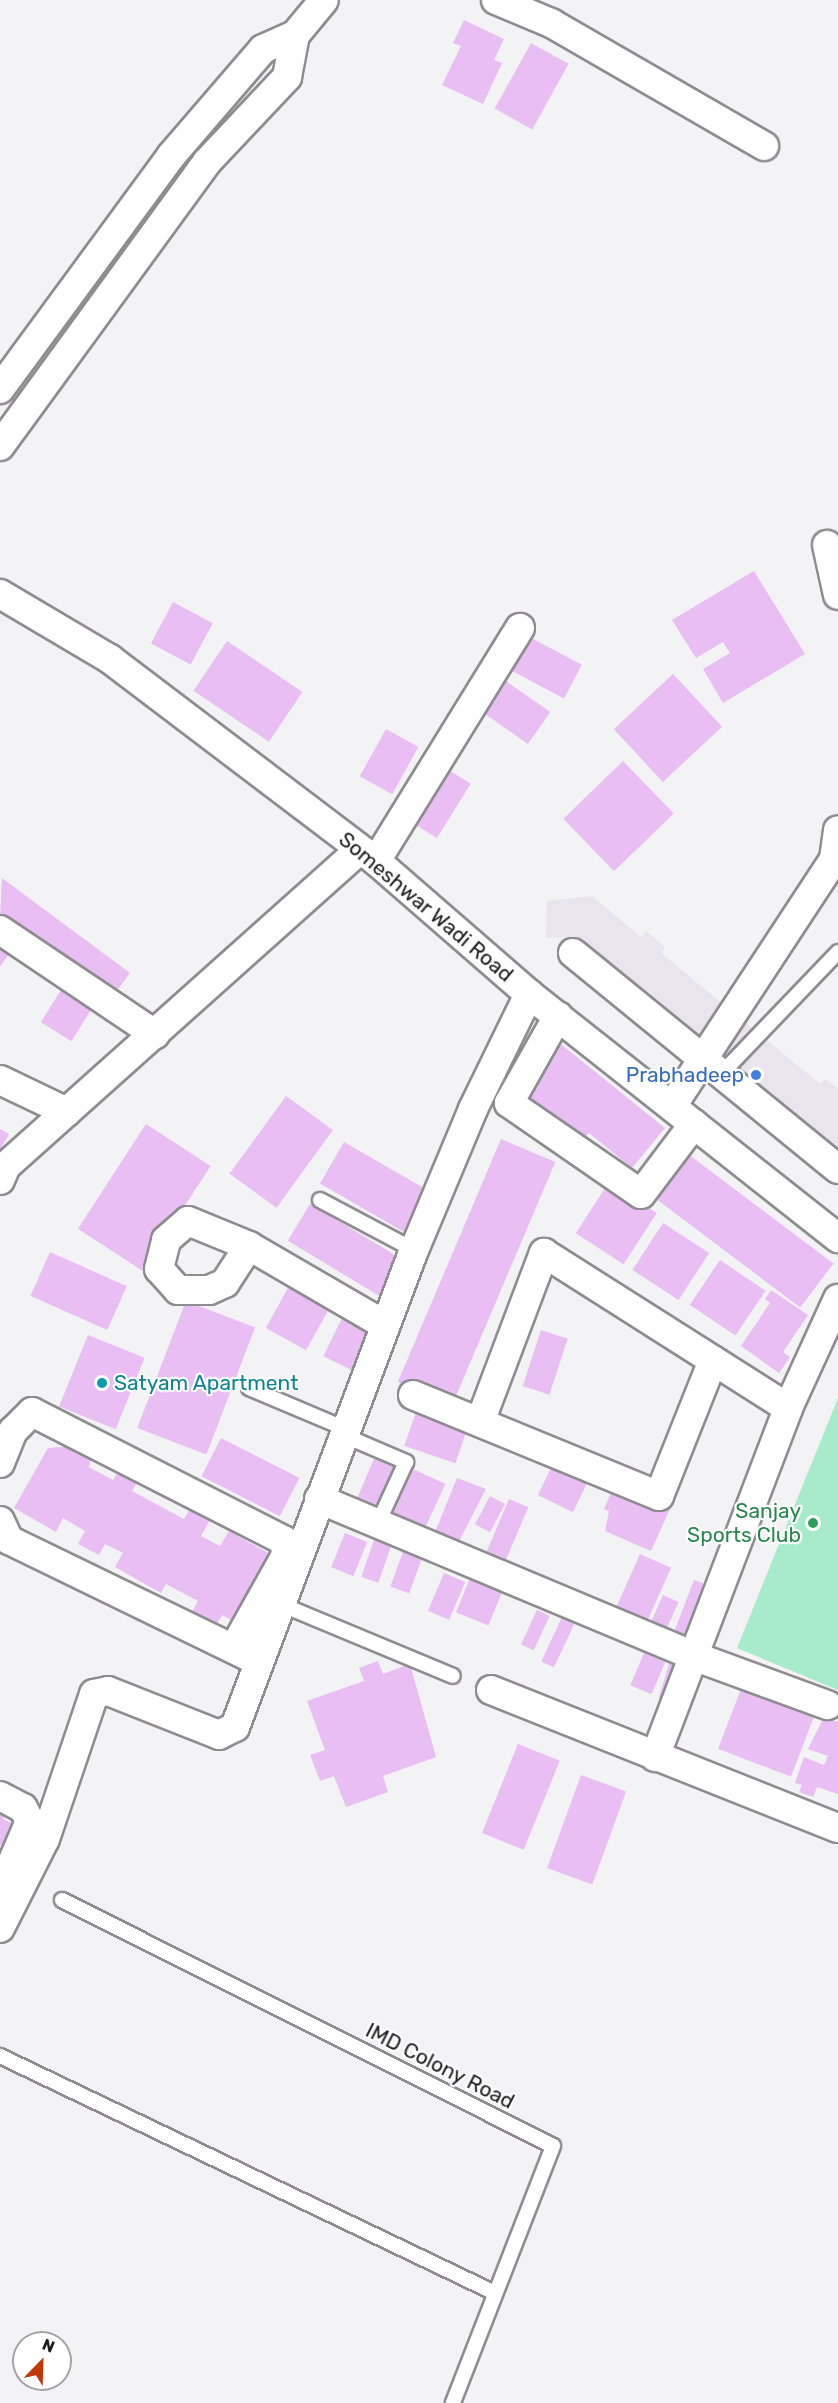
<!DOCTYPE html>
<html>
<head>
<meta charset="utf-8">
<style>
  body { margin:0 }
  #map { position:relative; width:838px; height:2403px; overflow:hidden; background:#f3f2f5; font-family:Rubik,sans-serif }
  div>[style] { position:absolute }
  .built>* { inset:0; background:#e9e5ef }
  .green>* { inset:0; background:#a8ebca }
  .building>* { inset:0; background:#e8bef3; transform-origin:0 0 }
  .roads { filter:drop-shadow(2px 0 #8e8c90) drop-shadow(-2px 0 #8e8c90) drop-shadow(0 2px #8e8c90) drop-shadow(0 -2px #8e8c90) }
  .lane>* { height:14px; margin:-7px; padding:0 7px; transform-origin:7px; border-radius:7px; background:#fff }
  .street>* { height:28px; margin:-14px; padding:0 14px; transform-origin:14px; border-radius:14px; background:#fff }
  .dots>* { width:16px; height:16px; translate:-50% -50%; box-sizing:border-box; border:3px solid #fff; border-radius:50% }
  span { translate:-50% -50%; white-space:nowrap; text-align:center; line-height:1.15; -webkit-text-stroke:4.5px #fff; paint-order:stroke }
  .street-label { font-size:21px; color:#1d1c1e }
  .shop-label { font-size:21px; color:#366cbe }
  .right { translate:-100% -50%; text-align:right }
  .culture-label { font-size:21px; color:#0d838f }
  .left { translate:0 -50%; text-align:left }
  .leisure-label { font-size:21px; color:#27864d }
  .north { position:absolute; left:12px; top:2331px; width:60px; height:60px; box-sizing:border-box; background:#fff; border:2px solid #a5a4a5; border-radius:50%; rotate:23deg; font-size:16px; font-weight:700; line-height:24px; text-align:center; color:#1d1c1e }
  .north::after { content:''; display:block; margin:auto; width:21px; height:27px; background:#c1380c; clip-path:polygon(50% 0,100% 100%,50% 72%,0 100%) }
</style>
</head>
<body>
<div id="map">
  <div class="built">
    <i style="clip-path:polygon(592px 896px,641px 937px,646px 931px,665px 947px,661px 953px,820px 1084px,825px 1079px,838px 1089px,838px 1152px,579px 937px,546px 938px,547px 901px)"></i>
  </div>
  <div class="green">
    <i style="clip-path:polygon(838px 1398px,838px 1690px,737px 1648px)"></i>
  </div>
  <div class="building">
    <i style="clip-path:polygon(464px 20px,504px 39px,494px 60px,502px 63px,483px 104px,442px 85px,461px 46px,453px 43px)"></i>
    <i style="left:531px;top:43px;width:43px;height:75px;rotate:29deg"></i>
    <i style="clip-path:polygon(754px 571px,805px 654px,723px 703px,703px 669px,730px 653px,723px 642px,696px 658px,672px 620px)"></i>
    <i style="left:173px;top:602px;width:45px;height:47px;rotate:28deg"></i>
    <i style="left:520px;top:632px;width:70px;height:38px;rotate:28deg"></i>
    <i style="left:227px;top:641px;width:91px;height:60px;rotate:34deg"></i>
    <i style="left:673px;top:674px;width:72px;height:81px;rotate:47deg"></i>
    <i style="left:506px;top:681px;width:54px;height:39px;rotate:35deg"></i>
    <i style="left:386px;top:729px;width:37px;height:54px;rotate:29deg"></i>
    <i style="left:623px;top:761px;width:73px;height:83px;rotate:46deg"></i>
    <i style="left:447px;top:769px;width:28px;height:64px;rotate:32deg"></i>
    <i style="clip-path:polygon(2px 878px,130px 973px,110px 1000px,0 918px)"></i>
    <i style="clip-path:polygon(0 939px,13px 948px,0 967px)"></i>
    <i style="left:61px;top:990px;width:36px;height:38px;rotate:32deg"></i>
    <i style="clip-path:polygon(552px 1037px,665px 1128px,632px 1168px,589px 1133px,578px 1144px,523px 1102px)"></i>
    <i style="left:286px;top:1096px;width:58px;height:96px;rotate:36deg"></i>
    <i style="left:146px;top:1124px;width:77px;height:125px;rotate:33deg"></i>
    <i style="clip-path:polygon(0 1129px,9px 1134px,0 1150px)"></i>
    <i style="left:501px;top:1139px;width:59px;height:264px;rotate:23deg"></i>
    <i style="left:344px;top:1142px;width:98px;height:48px;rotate:30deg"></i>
    <i style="left:680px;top:1148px;width:192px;height:55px;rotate:37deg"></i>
    <i style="left:609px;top:1182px;width:57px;height:61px;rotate:33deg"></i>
    <i style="left:310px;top:1204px;width:106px;height:43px;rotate:31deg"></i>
    <i style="left:663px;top:1223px;width:55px;height:56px;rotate:33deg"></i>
    <i style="left:50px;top:1252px;width:84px;height:48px;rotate:24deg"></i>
    <i style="left:720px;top:1260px;width:55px;height:54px;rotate:34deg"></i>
    <i style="left:293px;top:1279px;width:46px;height:56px;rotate:29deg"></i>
    <i style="clip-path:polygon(771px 1290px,808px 1315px,783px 1352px,790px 1357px,779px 1373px,741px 1346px,770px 1303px,765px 1299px)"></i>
    <i style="left:186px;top:1301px;width:74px;height:136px;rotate:21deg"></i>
    <i style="left:344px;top:1314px;width:34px;height:47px;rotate:26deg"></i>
    <i style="left:541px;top:1330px;width:28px;height:59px;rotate:18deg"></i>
    <i style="left:88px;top:1335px;width:61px;height:77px;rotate:22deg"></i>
    <i style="left:418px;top:1406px;width:54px;height:42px;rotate:19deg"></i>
    <i style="left:221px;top:1438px;width:88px;height:43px;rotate:27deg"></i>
    <i style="clip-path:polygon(77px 1446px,93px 1452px,89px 1467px,113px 1480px,122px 1465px,141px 1475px,132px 1491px,184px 1519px,191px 1507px,211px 1518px,201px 1536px,220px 1546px,229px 1531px,277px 1558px,240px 1625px,222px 1615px,214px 1629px,190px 1616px,198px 1601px,166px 1584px,161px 1593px,115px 1567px,123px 1553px,105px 1544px,99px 1555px,78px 1544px,85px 1531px,63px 1518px,56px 1532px,14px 1508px,48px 1448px)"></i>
    <i style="left:376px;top:1454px;width:26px;height:47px;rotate:23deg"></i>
    <i style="left:555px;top:1460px;width:39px;height:39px;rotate:26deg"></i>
    <i style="left:411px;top:1468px;width:38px;height:54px;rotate:25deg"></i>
    <i style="clip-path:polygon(457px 1478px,486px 1489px,456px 1547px,433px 1537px)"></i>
    <i style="clip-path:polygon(613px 1488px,670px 1509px,651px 1551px,605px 1531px,609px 1511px,604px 1509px)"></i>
    <i style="left:490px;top:1496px;width:17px;height:32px;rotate:28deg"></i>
    <i style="left:509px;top:1499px;width:21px;height:65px;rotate:23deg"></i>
    <i style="left:345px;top:1533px;width:24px;height:37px;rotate:22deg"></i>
    <i style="left:374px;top:1540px;width:18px;height:39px;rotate:19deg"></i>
    <i style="left:404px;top:1549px;width:20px;height:40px;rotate:20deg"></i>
    <i style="left:640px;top:1554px;width:34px;height:69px;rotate:24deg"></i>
    <i style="left:474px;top:1568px;width:35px;height:48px;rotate:22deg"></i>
    <i style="left:444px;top:1573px;width:23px;height:41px;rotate:23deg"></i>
    <i style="left:694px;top:1580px;width:25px;height:64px;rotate:21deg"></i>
    <i style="left:663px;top:1595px;width:17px;height:39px;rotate:24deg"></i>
    <i style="left:537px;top:1610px;width:14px;height:38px;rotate:25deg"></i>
    <i style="left:562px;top:1617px;width:14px;height:49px;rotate:25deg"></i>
    <i style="left:644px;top:1653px;width:23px;height:35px;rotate:23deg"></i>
    <i style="clip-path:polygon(378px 1661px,383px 1674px,410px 1664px,436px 1757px,383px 1776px,388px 1792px,346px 1807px,334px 1776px,320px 1781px,310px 1755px,325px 1750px,307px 1701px,364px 1681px,359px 1668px)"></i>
    <i style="left:670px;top:1661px;width:21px;height:39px;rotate:17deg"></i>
    <i style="left:741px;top:1689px;width:78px;height:64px;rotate:21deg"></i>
    <i style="clip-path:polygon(824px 1717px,838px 1722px,838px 1794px,817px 1787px,813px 1797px,799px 1792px,802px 1785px,795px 1783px,804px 1757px,824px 1765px,828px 1756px,808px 1749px)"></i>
    <i style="left:518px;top:1744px;width:45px;height:96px;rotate:22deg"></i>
    <i style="left:581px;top:1775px;width:48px;height:99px;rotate:20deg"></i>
    <i style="clip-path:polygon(0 1803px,9px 1808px,3px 1819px,18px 1826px,7px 1848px,0 1845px)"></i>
  </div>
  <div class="roads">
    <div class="lane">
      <i style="left:721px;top:1074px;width:169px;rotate:-46.2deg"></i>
      <i style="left:320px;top:1200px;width:106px;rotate:28deg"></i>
      <i style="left:249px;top:1388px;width:105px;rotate:22.9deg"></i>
      <i style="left:343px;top:1435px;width:69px;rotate:23.2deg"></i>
      <i style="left:406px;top:1462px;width:67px;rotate:114.7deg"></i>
      <i style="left:280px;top:1604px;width:187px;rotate:22.6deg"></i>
      <i style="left:62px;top:1900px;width:549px;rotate:26.61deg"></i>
      <i style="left:553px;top:2146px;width:276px;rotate:111.3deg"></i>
      <i style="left:0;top:2056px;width:549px;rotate:25.58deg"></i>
    </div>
    <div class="street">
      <i style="left:496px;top:0;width:60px;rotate:22.7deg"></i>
      <i style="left:551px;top:23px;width:246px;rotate:30deg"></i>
      <i style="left:0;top:389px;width:289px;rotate:-53.7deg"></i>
      <i style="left:171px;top:156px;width:141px;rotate:-49.3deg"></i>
      <i style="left:263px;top:49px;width:35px;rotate:-24deg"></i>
      <i style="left:295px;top:35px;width:45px;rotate:-50.4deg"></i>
      <i style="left:0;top:446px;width:351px;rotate:-53.9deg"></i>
      <i style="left:207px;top:162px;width:117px;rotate:-46.7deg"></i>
      <i style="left:287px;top:77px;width:43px;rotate:-79.2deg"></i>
      <i style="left:827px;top:545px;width:51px;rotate:77.6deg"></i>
      <i style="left:0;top:594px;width:128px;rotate:30.6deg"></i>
      <i style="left:110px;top:659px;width:334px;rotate:37.2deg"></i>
      <i style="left:376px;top:861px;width:203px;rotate:41deg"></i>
      <i style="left:529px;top:994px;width:394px;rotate:38.3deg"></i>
      <i style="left:376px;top:861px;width:274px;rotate:-58.3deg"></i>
      <i style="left:0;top:930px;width:187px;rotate:33.9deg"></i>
      <i style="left:573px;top:953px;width:342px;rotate:39.2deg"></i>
      <i style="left:558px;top:1016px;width:100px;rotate:119.4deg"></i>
      <i style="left:509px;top:1103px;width:160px;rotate:34.6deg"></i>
      <i style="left:641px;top:1194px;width:88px;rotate:-52.9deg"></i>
      <i style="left:0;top:1080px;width:74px;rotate:25.5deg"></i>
      <i style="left:672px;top:1106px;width:295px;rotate:-56.7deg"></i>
      <i style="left:834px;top:859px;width:29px;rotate:-82deg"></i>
      <i style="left:0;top:1180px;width:15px;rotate:-67deg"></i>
      <i style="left:6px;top:1166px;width:475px;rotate:-41.8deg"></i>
      <i style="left:249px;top:1246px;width:44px;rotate:123deg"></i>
      <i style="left:225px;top:1283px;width:17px;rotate:156deg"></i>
      <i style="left:209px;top:1290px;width:31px;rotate:180deg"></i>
      <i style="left:178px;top:1290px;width:28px;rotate:-132deg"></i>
      <i style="left:159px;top:1269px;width:30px;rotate:-76deg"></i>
      <i style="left:166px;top:1240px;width:29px;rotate:-41deg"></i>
      <i style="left:188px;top:1221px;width:66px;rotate:22.3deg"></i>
      <i style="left:249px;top:1246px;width:157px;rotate:30.2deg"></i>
      <i style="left:413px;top:1395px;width:266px;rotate:22.3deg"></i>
      <i style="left:659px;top:1496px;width:146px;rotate:-68.3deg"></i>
      <i style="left:480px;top:1422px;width:181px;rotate:-69.3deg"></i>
      <i style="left:544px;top:1253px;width:289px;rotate:32.4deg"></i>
      <i style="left:0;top:1463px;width:35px;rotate:-68deg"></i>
      <i style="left:13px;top:1431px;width:27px;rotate:-45deg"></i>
      <i style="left:32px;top:1412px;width:284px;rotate:27deg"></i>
      <i style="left:285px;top:1541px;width:14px;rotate:86deg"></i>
      <i style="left:286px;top:1555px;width:107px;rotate:119.2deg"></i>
      <i style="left:319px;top:1499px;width:409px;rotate:22.7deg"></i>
      <i style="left:696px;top:1657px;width:140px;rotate:20.1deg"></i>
      <i style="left:0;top:1521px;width:21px;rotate:65deg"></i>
      <i style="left:9px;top:1540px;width:268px;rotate:25.9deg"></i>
      <i style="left:491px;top:1690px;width:373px;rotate:21.7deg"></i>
      <i style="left:655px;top:1757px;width:373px;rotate:-69.1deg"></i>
      <i style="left:788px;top:1408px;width:120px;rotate:-65.4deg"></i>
      <i style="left:0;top:1796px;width:26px;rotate:28deg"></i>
      <i style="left:23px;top:1808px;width:15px;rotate:62deg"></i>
      <i style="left:30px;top:1821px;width:71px;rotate:113.3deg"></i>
      <i style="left:0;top:1928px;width:100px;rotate:-63.2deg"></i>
      <i style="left:45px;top:1839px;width:153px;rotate:-71.3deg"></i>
      <i style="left:94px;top:1694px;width:14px;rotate:-12deg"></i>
      <i style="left:108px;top:1691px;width:119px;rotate:21.6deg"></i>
      <i style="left:219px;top:1735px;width:18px;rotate:-27deg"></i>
      <i style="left:235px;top:1727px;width:504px;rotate:-69.44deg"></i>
      <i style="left:412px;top:1255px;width:158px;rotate:-67.3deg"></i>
      <i style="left:473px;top:1109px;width:128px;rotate:-64deg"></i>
    </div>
  </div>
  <div class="dots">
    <i style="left:756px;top:1075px;background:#3f7fe0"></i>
    <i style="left:102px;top:1383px;background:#0f9aa8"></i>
    <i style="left:813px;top:1523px;background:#2e9e5b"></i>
  </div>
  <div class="street-label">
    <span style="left:426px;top:907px;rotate:40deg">Someshwar Wadi Road</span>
    <span style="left:440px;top:2066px;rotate:27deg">IMD Colony Road</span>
  </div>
  <div class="shop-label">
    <span class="right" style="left:744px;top:1075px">Prabhadeep</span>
  </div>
  <div class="culture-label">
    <span class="left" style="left:114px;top:1383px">Satyam Apartment</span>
  </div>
  <div class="leisure-label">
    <span class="right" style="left:801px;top:1523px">Sanjay<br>Sports Club</span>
  </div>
  <div class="north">N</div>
</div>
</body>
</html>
